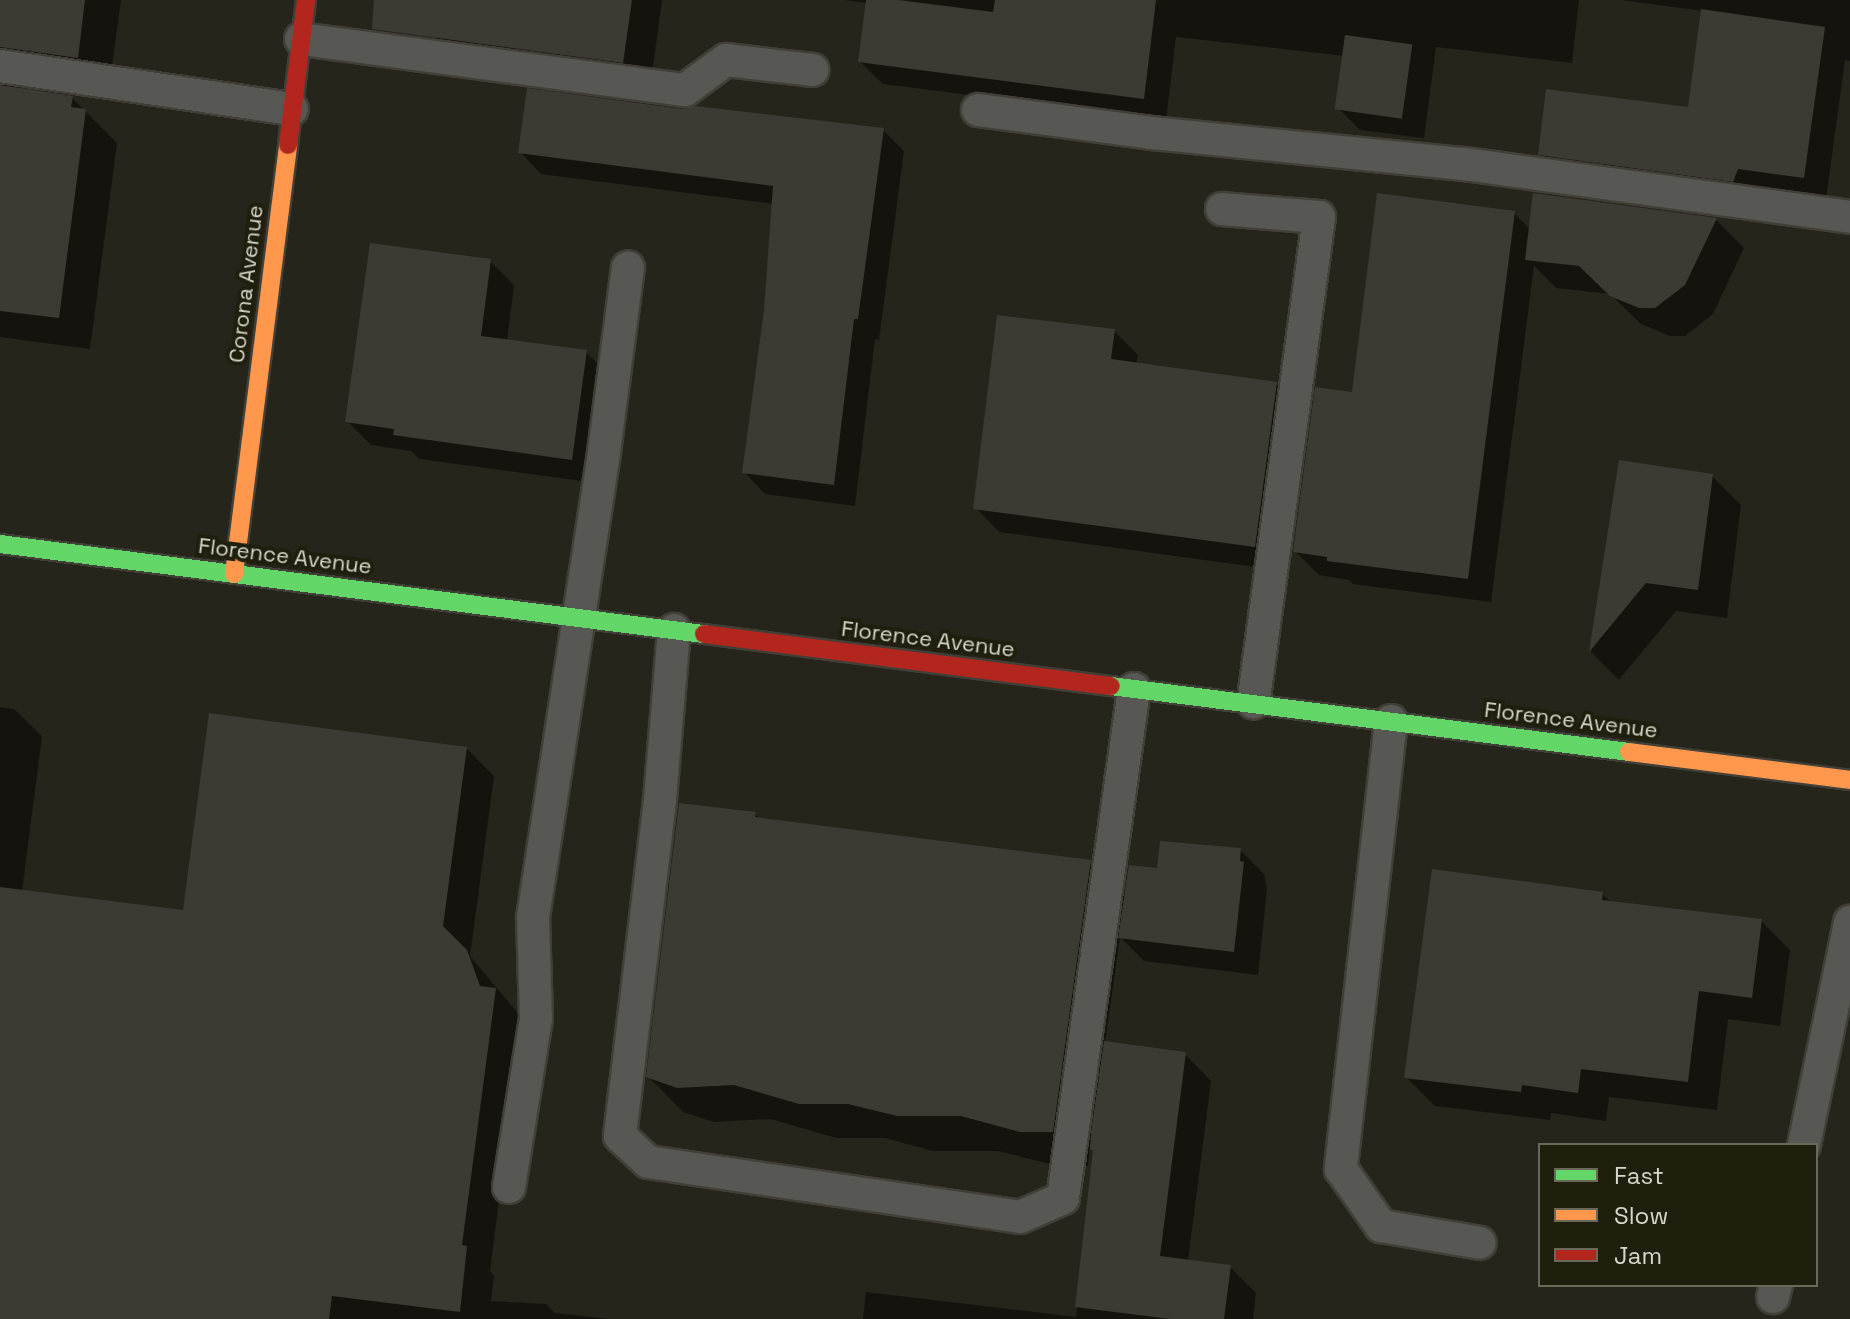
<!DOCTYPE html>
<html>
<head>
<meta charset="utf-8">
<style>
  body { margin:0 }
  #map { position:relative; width:1850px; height:1319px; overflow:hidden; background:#26251b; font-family:"Space Grotesk",sans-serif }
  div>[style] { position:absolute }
  .shadow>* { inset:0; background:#0007 }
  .building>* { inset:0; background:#3c3b33; transform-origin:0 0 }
  .roads { filter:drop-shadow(2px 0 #414038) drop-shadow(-2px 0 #414038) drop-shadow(0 2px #414038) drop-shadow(0 -2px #414038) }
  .lane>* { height:32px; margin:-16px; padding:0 16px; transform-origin:16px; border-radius:16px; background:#575753 }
  .fast>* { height:18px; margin:-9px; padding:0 9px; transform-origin:9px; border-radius:9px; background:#63d668 }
  .slow>* { height:18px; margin:-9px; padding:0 9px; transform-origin:9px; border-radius:9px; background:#ff974d }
  .jam>* { height:18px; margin:-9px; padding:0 9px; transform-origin:9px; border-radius:9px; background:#b3261e }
  span { translate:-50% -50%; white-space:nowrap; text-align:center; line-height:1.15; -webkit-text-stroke:8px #201f0d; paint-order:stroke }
  .street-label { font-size:22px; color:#d6d6cb }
  .legend { position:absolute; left:1538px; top:1143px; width:280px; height:144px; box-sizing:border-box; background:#201f0d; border:2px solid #696859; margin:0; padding:10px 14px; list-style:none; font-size:24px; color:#d6d6cb }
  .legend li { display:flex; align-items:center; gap:16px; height:40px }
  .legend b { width:40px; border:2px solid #696859 }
</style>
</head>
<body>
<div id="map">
  <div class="shadow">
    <i style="clip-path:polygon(0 0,121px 0,109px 89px,35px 78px,15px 89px,72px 98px,117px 143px,90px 349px,0 337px)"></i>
    <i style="clip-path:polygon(440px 0,662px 0,650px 89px,462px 64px,435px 37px)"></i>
    <i style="clip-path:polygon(844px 0,1579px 0,1572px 63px,1436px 47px,1424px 138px,1360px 130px,1338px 108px,1345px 56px,1176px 37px,1166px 120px,883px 84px,860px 62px,868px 3px)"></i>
    <i style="clip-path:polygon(1622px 0,1850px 0,1850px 61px,1845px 60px,1826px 199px,1563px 177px,1540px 154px,1690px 109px,1703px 11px)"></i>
    <i style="clip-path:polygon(683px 111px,883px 130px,904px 151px,879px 340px,875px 339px,855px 506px,765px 494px,744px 472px,765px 310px,774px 204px,541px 174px,520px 152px)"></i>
    <i style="clip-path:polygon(1514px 213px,1531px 230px,1716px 220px,1744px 248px,1713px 314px,1685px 336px,1670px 336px,1641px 324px,1610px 294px,1556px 288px,1534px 266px,1491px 602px,1353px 584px,1349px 580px,1319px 575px,1295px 551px,1354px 394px)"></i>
    <i style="clip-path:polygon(490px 261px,514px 285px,507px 341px,586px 352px,610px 376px,596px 483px,419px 459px,411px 451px,371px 445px,347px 421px)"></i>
    <i style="clip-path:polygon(1114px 331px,1138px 355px,1136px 365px,1276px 384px,1300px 408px,1278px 570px,999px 532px,976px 508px)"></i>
    <i style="clip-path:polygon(1621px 462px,1712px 476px,1741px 505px,1727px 618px,1676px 611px,1619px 680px,1591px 652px)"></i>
    <i style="clip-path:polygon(0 707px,14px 709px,42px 736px,22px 892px,185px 913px,466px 748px,494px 776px,470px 956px,522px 1018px,490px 1271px,494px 1276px,491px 1301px,546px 1304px,555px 1313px,609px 1319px,0 1319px)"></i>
    <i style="clip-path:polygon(755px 814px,761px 820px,1090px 862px,1126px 898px,1158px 871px,1240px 850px,1264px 874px,1267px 888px,1258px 975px,1144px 961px,1120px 937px,1105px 1043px,1185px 1054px,1211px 1081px,1188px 1261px,1230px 1267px,1256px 1293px,1253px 1319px,863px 1319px,866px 1292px,1076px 1317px,1095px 1152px,1090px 1147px,1088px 1166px,1057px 1166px,998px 1151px,933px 1151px,885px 1138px,836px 1138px,771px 1119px,714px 1122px,683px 1112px,648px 1076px)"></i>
    <i style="clip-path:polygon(1602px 894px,1612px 903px,1761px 921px,1790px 950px,1780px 1026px,1728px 1019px,1717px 1110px,1609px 1097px,1606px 1121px,1551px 1113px,1550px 1120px,1435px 1106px,1406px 1077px)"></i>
  </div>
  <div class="building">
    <i style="clip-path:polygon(0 0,85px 0,78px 58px,0 47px)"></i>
    <i style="clip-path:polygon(374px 0,632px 0,623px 63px,372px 29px)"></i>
    <i style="clip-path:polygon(866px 0,898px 0,993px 12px,995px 0,1156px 0,1144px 99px,858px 62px)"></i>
    <i style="clip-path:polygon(1701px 9px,1825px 27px,1804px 178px,1738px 169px,1733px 182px,1538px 155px,1546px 89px,1688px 107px)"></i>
    <i style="left:1345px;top:35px;width:68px;height:75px;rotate:8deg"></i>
    <i style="clip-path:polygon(0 85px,73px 96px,71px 107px,86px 109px,59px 318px,0 311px)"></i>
    <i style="clip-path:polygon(527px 88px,682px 109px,695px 106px,884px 128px,858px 319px,854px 319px,834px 485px,742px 473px,764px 310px,773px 186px,518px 153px)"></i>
    <i style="clip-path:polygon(1377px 193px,1515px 211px,1468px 579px,1327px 561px,1327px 557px,1293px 552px,1315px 387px,1352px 392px)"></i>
    <i style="clip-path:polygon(1533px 193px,1717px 218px,1685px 285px,1655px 308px,1639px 308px,1610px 296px,1579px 266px,1525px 260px)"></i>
    <i style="clip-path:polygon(370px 243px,491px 259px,481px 336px,587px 350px,572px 460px,393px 435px,394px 429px,345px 422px)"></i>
    <i style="clip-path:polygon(997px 315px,1115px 329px,1111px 359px,1277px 382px,1255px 547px,973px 509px)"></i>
    <i style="clip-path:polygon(1619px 460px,1713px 474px,1698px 590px,1646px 583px,1589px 652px)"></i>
    <i style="clip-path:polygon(209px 713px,467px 747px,443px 926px,467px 950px,480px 986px,496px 988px,462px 1245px,467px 1246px,460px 1312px,332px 1296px,329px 1319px,0 1319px,0 887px,183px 910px)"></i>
    <i style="clip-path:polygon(679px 803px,756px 812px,755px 817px,1091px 860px,1053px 1132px,1020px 1132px,961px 1116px,897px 1116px,848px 1104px,799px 1104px,734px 1085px,677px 1088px,646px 1077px)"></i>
    <i style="clip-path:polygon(1160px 841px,1241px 848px,1240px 861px,1244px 862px,1234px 952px,1118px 938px,1129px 865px,1157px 868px)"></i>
    <i style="clip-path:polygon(1432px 869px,1603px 892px,1602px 900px,1762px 919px,1752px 998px,1699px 991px,1688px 1082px,1581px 1069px,1578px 1093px,1522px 1085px,1521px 1092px,1404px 1078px)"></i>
    <i style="clip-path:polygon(1104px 1041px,1186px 1052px,1160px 1256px,1231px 1265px,1224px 1319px,1170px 1319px,1075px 1307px,1093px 1150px,1090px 1150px,1091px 1132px)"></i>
  </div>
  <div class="roads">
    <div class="lane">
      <i style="left:301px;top:39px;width:387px;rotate:7.6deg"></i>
      <i style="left:685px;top:90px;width:51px;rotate:-36.2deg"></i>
      <i style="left:726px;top:60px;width:87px;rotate:6.6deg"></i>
      <i style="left:0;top:66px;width:295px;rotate:8.4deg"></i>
      <i style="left:978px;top:110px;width:176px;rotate:7.5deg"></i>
      <i style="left:1152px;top:133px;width:315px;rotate:5.7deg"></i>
      <i style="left:1465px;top:164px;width:389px;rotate:7.8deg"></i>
      <i style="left:1222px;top:209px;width:97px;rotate:4.7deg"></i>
      <i style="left:1319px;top:217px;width:490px;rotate:97.7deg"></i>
      <i style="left:674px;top:630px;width:171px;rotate:94.7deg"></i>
      <i style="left:660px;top:800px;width:338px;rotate:96.8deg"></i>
      <i style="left:620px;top:1136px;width:38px;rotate:43deg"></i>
      <i style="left:648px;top:1162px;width:376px;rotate:8.4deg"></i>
      <i style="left:1020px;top:1217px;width:47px;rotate:-23.8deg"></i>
      <i style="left:1063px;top:1198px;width:514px;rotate:-82.06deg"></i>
      <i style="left:1391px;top:721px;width:451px;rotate:96.4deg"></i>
      <i style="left:1341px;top:1169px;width:70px;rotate:54.9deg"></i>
      <i style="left:1381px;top:1226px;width:100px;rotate:9.7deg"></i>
      <i style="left:1804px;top:1145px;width:228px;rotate:-78.3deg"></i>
      <i style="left:509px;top:1187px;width:171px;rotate:-80.9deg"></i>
      <i style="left:536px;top:1018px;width:101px;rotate:-91.7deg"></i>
      <i style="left:533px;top:917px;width:470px;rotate:-81.3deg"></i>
      <i style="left:604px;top:452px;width:186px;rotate:-82.6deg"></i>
      <i style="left:1773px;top:1297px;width:12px;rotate:-76deg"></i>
    </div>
    <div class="fast">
      <i style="left:0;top:544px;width:710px;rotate:7.29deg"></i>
      <i style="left:1111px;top:686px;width:522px;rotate:7.26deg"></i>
    </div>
    <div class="slow">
      <i style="left:234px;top:574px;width:432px;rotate:-82.8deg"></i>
      <i style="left:1629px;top:752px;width:223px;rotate:7.2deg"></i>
    </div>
    <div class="jam">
      <i style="left:288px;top:145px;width:146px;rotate:-82.9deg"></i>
      <i style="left:704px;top:634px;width:410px;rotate:7.3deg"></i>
    </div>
  </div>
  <div class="street-label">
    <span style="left:246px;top:284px;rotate:-83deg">Corona Avenue</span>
    <span style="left:285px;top:556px;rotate:7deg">Florence Avenue</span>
    <span style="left:928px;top:639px;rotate:7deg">Florence Avenue</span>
    <span style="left:1571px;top:720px;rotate:7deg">Florence Avenue</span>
  </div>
  <ul class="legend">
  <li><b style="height:10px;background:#63d668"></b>Fast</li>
  <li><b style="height:10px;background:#ff974d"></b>Slow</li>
  <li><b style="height:10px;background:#b3261e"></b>Jam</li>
  </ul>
</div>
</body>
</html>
